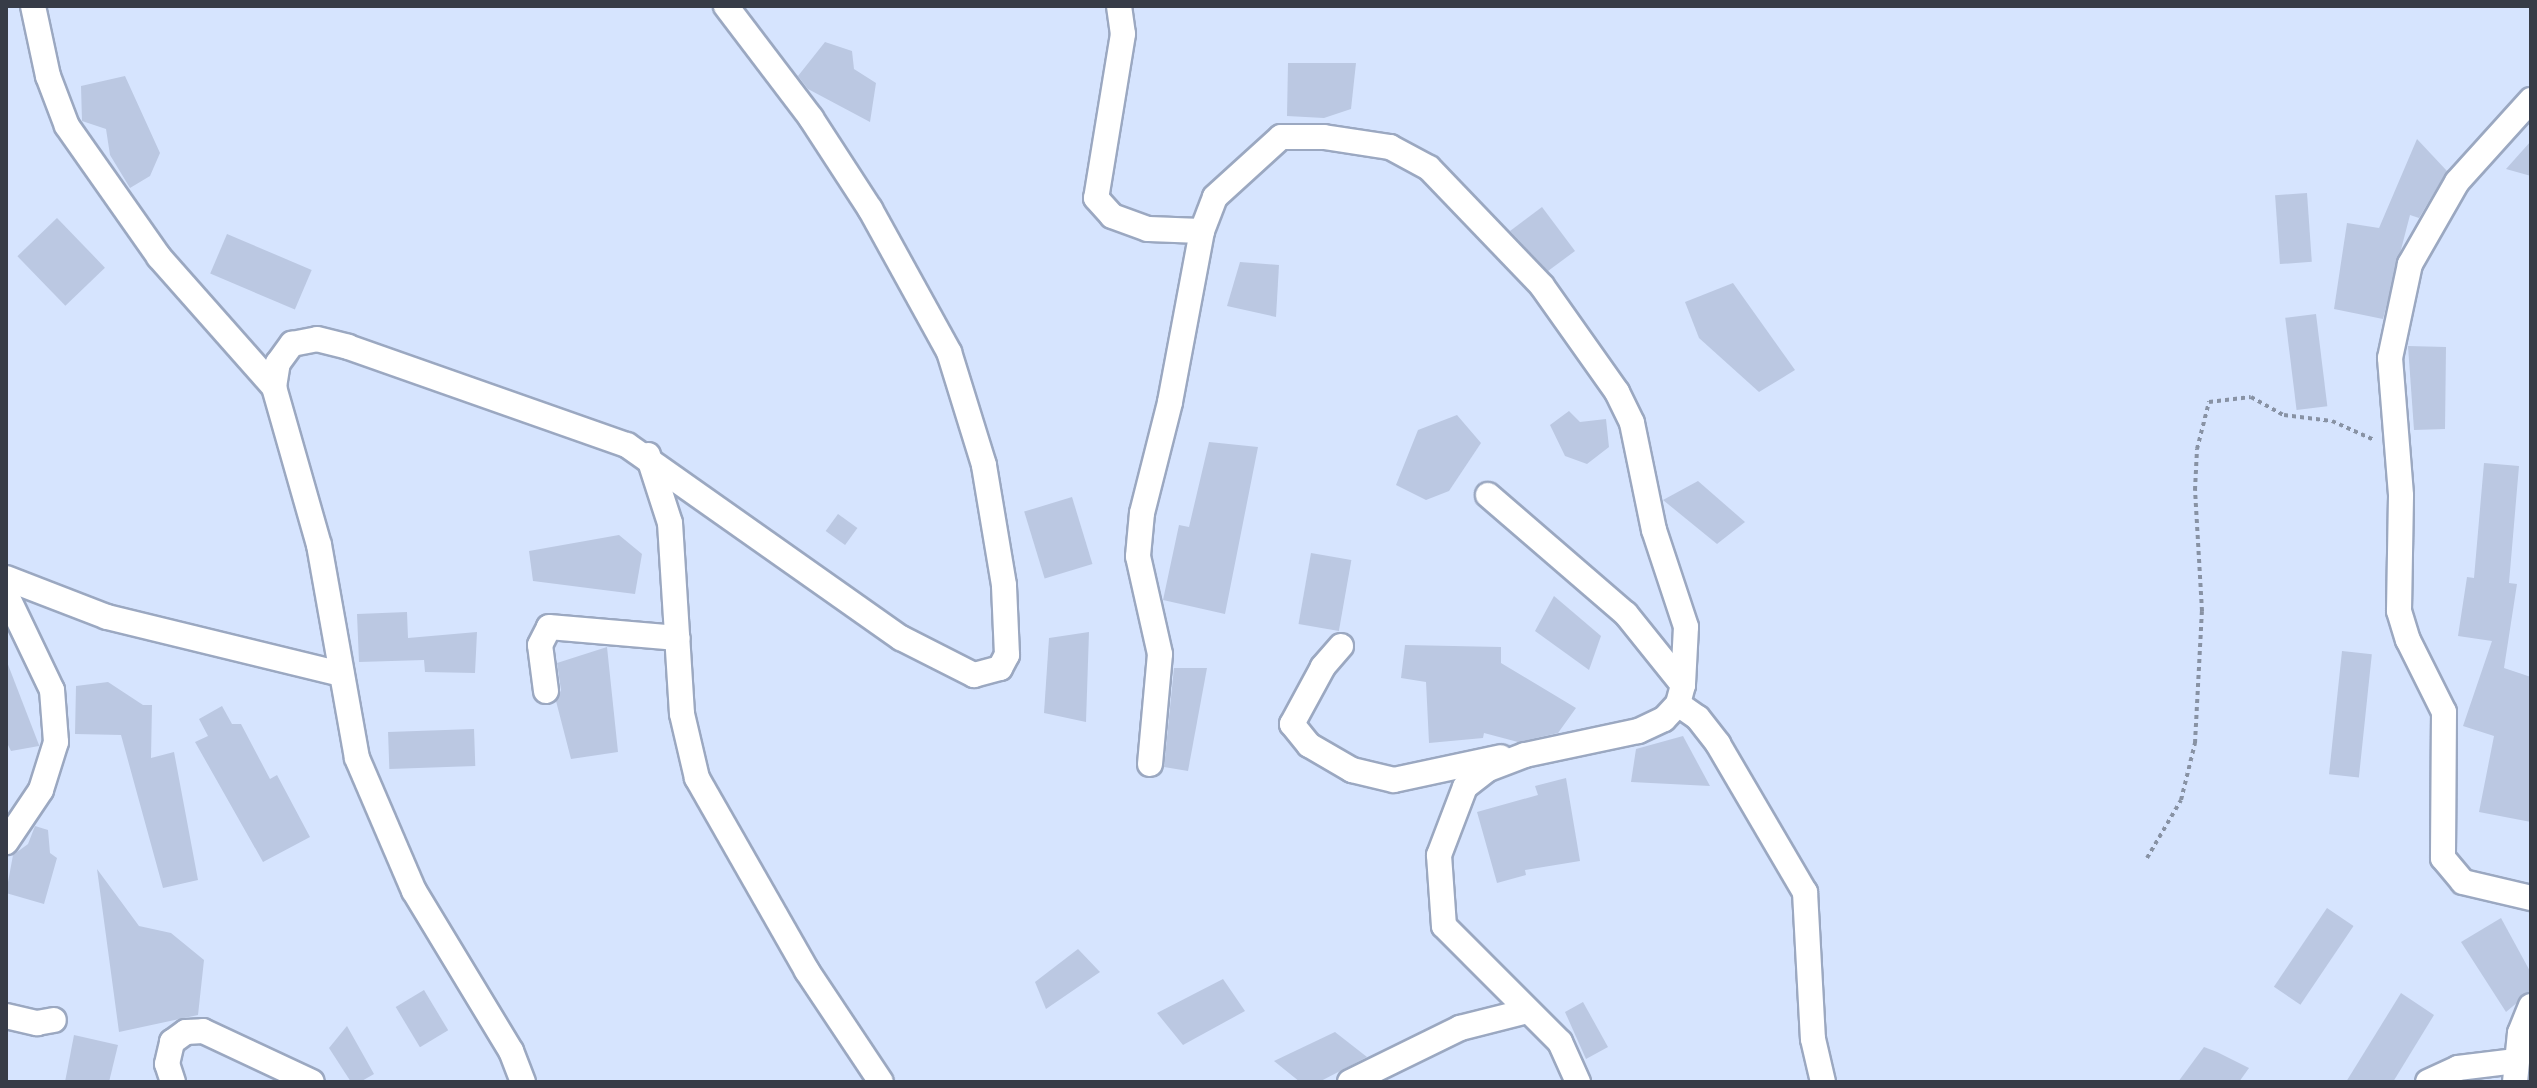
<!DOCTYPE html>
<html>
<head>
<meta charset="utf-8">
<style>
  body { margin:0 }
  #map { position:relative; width:2537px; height:1088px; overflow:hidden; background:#d6e4fe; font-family:Montserrat,sans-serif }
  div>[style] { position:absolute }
  .building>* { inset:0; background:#bbc8e2; transform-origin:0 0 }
  .path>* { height:4px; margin-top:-2px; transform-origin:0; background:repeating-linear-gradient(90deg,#8892a4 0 4px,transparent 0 8px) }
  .roads { filter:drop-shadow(2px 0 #9ba8c1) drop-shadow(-2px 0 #9ba8c1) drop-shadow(0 2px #9ba8c1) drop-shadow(0 -2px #9ba8c1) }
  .minor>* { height:24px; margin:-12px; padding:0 12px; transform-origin:12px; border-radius:12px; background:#fff }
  span { translate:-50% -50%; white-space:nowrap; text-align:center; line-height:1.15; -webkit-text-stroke:7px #fff; paint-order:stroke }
  .frame { position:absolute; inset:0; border:8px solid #373c47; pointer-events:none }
</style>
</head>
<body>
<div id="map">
  <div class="building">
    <i style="clip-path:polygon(825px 42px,852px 51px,854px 69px,876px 83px,870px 122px,808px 89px,798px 76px)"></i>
    <i style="clip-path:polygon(1288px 63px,1356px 63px,1351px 109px,1324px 118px,1287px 116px)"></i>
    <i style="clip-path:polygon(125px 76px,160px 153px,150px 176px,130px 188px,110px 155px,106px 129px,82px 121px,81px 86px)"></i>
    <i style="clip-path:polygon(2417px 139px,2447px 171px,2419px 218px,2410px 215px,2383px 319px,2334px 309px,2347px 223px,2379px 228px)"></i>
    <i style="clip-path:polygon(2531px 141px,2531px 176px,2506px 169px)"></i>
    <i style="left:2307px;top:193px;width:69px;height:32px;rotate:86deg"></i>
    <i style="clip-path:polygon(1542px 207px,1575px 251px,1548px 271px,1510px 231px)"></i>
    <i style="left:57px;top:218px;width:69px;height:55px;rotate:46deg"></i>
    <i style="left:227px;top:234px;width:92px;height:43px;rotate:23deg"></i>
    <i style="clip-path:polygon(1240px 262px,1279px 265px,1276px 317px,1227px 306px)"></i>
    <i style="clip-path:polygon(1733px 283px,1795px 370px,1759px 392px,1699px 338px,1685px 302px)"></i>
    <i style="left:2316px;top:314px;width:93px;height:31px;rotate:83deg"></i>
    <i style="clip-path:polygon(2408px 346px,2446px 347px,2445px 429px,2414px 430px)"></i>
    <i style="clip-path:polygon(1569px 411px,1580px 422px,1606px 419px,1609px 447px,1587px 464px,1565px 456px,1550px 425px)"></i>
    <i style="clip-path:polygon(1457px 415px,1481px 443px,1449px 491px,1426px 500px,1396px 485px,1418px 430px)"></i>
    <i style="clip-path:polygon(1209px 442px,1258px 447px,1225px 614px,1163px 600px,1179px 525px,1189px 527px)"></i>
    <i style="clip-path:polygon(2484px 463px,2519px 466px,2509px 583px,2517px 584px,2504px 668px,2531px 677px,2531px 822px,2479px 812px,2494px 736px,2463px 726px,2492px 641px,2458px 636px,2467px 577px,2474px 578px)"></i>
    <i style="clip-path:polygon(1698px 481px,1745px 522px,1717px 544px,1663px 500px)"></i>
    <i style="left:1072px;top:497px;width:70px;height:50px;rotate:73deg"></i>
    <i style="left:838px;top:514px;width:24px;height:21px;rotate:36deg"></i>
    <i style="clip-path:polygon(619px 535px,642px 554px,635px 594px,533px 581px,529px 551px)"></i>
    <i style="left:1311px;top:553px;width:41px;height:72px;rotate:10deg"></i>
    <i style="clip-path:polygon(1554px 596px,1601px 636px,1589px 670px,1535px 631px)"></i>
    <i style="clip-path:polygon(407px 612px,408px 638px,477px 632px,475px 673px,425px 672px,424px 660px,359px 662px,357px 614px)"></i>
    <i style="clip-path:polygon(1089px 632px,1086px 722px,1044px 713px,1049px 638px)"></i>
    <i style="clip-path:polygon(1405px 645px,1501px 647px,1501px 663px,1576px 708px,1558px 733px,1518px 742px,1484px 733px,1483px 738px,1429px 743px,1426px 682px,1401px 678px)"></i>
    <i style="clip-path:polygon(607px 647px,618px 752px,571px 759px,556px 701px,561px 690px,557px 663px)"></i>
    <i style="left:2342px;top:651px;width:30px;height:124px;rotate:6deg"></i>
    <i style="clip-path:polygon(7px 662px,39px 745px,39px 746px,11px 751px,6px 741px)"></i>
    <i style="clip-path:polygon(1174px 668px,1207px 668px,1188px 771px,1164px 767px)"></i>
    <i style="clip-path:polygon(108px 682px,143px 705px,152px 705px,151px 758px,174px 752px,198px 880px,163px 888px,121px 735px,75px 734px,76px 686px)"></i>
    <i style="clip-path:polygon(222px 706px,232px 724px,241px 724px,270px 779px,277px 775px,310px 837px,263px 862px,195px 742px,208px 736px,199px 719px)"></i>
    <i style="left:474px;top:729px;width:37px;height:86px;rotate:88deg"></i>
    <i style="clip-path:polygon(1683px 736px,1710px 786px,1631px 782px,1636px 749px)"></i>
    <i style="clip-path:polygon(1566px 778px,1580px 861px,1525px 870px,1526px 875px,1497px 883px,1477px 812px,1538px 795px,1535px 786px)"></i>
    <i style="clip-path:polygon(35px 826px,48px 830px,50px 853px,57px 858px,44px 904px,6px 893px,13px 855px,28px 844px)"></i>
    <i style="clip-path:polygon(97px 869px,139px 926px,171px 933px,204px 960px,198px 1015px,119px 1032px)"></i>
    <i style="left:2327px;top:908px;width:32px;height:95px;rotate:34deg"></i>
    <i style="clip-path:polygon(2501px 918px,2531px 973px,2531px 991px,2506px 1012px,2461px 942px)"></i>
    <i style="clip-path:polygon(1078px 949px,1100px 972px,1046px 1009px,1035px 982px)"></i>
    <i style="clip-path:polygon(1223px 979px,1245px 1011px,1183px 1045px,1157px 1013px)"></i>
    <i style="left:424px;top:990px;width:47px;height:33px;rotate:59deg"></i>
    <i style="clip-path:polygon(2401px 993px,2434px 1015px,2393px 1082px,2346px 1082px)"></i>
    <i style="clip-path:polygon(1583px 1002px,1608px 1047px,1586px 1059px,1565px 1012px)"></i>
    <i style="clip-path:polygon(347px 1026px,374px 1074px,360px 1082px,351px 1082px,329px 1048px)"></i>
    <i style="clip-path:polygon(1335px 1032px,1367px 1057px,1319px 1082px,1300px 1082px,1274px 1061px)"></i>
    <i style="clip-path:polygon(74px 1035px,118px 1045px,109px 1082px,65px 1082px)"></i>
    <i style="clip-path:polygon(2204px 1047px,2217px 1052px,2249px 1068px,2239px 1082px,2178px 1082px)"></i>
  </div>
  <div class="path">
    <i style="left:2147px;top:858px;width:67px;rotate:-59.6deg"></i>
    <i style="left:2181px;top:800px;width:59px;rotate:-76.2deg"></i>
    <i style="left:2195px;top:743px;width:132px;rotate:-87deg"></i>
    <i style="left:2202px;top:611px;width:121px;rotate:-93.3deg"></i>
    <i style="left:2195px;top:490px;width:41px;rotate:-87.2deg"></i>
    <i style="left:2197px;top:449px;width:49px;rotate:-75.7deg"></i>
    <i style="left:2209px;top:402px;width:42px;rotate:-6.8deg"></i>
    <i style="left:2251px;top:397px;width:38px;rotate:29deg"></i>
    <i style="left:2284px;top:415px;width:48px;rotate:7.1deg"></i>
    <i style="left:2332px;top:421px;width:46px;rotate:24.3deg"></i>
  </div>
  <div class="roads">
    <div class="minor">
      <i style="left:33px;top:6px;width:72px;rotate:77.9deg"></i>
      <i style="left:48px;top:76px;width:53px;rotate:69.2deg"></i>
      <i style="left:67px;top:126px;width:160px;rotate:54.9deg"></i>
      <i style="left:159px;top:257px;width:174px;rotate:48.5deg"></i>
      <i style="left:1119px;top:6px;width:28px;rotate:82deg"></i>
      <i style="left:1123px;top:34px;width:166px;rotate:99.3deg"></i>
      <i style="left:1096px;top:198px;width:24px;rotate:48deg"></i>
      <i style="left:1112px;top:216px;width:38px;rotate:20deg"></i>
      <i style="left:1148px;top:229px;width:54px;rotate:2.1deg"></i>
      <i style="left:2531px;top:100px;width:110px;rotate:132.1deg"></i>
      <i style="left:2457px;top:182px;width:95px;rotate:119.8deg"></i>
      <i style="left:2410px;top:264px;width:96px;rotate:102deg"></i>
      <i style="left:2390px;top:358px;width:138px;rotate:85.4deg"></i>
      <i style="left:2401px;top:496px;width:115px;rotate:91deg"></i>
      <i style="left:2399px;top:611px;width:30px;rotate:73deg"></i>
      <i style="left:2408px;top:640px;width:80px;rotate:63.4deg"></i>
      <i style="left:2444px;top:712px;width:146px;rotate:90.4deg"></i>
      <i style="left:2443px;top:858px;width:31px;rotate:50deg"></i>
      <i style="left:2463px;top:882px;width:70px;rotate:13.2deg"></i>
      <i style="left:648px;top:455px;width:71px;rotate:72.1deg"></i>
      <i style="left:670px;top:523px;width:191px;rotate:86.4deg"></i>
      <i style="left:682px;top:714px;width:66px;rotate:76.8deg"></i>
      <i style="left:697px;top:778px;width:222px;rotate:60.3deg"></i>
      <i style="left:807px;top:971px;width:133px;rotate:56.3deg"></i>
      <i style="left:1488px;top:495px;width:182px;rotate:40.8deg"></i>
      <i style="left:1626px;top:614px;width:91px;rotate:51.2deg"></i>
      <i style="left:6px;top:578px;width:108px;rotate:21.1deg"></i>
      <i style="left:107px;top:617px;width:241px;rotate:13.7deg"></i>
      <i style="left:6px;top:594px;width:106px;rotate:64.4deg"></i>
      <i style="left:52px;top:690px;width:52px;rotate:85.6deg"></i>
      <i style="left:56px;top:742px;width:50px;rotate:107.4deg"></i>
      <i style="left:41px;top:790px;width:63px;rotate:123.9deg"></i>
      <i style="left:1341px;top:646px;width:28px;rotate:131deg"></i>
      <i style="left:1323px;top:667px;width:65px;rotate:118.5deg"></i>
      <i style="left:1292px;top:724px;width:27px;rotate:51deg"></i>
      <i style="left:1309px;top:745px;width:50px;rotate:30.2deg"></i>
      <i style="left:1352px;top:770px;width:43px;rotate:13.4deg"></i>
      <i style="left:1394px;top:780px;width:109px;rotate:-12.1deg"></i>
      <i style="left:546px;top:691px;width:46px;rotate:-97.4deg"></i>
      <i style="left:540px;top:645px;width:20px;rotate:-63deg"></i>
      <i style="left:549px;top:627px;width:129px;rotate:4.9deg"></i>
      <i style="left:1678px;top:704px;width:24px;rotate:35deg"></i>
      <i style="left:1698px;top:718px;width:33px;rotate:52deg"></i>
      <i style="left:1718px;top:744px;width:172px;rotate:59.6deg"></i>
      <i style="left:1805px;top:892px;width:147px;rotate:86.9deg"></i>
      <i style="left:1813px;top:1039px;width:44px;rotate:76.9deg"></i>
      <i style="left:1150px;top:764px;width:110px;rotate:-84.8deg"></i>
      <i style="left:1160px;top:654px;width:100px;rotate:-102.7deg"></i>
      <i style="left:1138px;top:556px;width:43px;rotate:-84.7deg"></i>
      <i style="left:1142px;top:513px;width:114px;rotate:-75.8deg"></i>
      <i style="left:1170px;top:402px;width:174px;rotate:-79.4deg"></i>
      <i style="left:1202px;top:231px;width:36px;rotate:-69deg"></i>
      <i style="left:1215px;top:197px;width:89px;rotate:-42.3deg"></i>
      <i style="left:1281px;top:137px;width:43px"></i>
      <i style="left:1324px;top:137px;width:67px;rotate:8.6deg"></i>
      <i style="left:1390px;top:147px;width:44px;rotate:28.3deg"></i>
      <i style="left:1429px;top:168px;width:163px;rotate:46.2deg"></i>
      <i style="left:1542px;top:286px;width:130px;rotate:54.7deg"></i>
      <i style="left:1617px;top:392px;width:34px;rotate:64deg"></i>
      <i style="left:1632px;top:423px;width:109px;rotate:78.4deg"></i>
      <i style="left:1654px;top:530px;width:102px;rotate:71.7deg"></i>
      <i style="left:1686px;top:627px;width:58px;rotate:93deg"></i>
      <i style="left:1683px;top:685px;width:20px;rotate:105deg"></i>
      <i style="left:1678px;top:704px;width:21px;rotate:133deg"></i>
      <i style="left:1664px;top:719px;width:29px;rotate:155deg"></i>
      <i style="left:1638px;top:731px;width:116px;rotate:168deg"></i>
      <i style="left:1525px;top:755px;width:40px;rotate:159deg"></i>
      <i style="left:1488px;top:769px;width:29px;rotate:142deg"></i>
      <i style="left:1465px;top:787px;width:73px;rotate:110.9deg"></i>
      <i style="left:1439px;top:855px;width:71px;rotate:86deg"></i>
      <i style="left:1444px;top:926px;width:164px;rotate:45deg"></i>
      <i style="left:1560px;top:1042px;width:44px;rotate:65.8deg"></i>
      <i style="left:6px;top:1016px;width:32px;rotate:13deg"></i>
      <i style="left:37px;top:1023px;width:17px;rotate:-10deg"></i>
      <i style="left:173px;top:1082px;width:19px;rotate:-108deg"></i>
      <i style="left:167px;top:1064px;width:23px;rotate:-77deg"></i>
      <i style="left:172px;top:1042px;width:17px;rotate:-36deg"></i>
      <i style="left:186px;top:1032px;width:17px;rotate:-3deg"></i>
      <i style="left:203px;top:1031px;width:120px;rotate:25.1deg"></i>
      <i style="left:523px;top:1082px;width:33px;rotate:-111deg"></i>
      <i style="left:511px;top:1051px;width:187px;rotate:-121.2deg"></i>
      <i style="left:414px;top:891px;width:145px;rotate:-113.2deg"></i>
      <i style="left:357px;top:758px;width:216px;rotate:-100.1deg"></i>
      <i style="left:319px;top:545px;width:164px;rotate:-105.9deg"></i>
      <i style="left:274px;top:387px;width:24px;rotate:-81deg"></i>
      <i style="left:278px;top:363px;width:24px;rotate:-54deg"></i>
      <i style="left:292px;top:344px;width:25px;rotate:-11deg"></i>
      <i style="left:317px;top:339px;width:32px;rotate:14deg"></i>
      <i style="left:348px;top:347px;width:296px;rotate:19.4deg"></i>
      <i style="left:627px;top:445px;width:335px;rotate:35.2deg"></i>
      <i style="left:901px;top:638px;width:82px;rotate:26.9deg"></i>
      <i style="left:974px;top:675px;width:27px;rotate:-15deg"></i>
      <i style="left:1000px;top:668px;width:15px;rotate:-62deg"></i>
      <i style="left:1007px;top:655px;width:70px;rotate:-92.5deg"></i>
      <i style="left:1004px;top:585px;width:122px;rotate:-99.5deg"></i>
      <i style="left:984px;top:465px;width:118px;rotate:-107.2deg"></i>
      <i style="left:949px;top:352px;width:163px;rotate:-118.9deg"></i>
      <i style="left:870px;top:209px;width:108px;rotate:-123deg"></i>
      <i style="left:811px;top:118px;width:141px;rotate:-127.2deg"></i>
      <i style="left:1350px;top:1082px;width:123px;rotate:-26.1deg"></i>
      <i style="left:1460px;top:1028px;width:69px;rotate:-14.2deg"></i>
      <i style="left:2428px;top:1082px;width:33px;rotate:-25deg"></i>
      <i style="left:2458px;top:1068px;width:58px;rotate:-6.9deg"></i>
      <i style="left:2515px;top:1082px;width:49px;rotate:-84.2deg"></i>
      <i style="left:2520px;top:1033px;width:29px;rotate:-68deg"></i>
    </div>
  </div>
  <div class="frame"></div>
</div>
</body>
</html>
